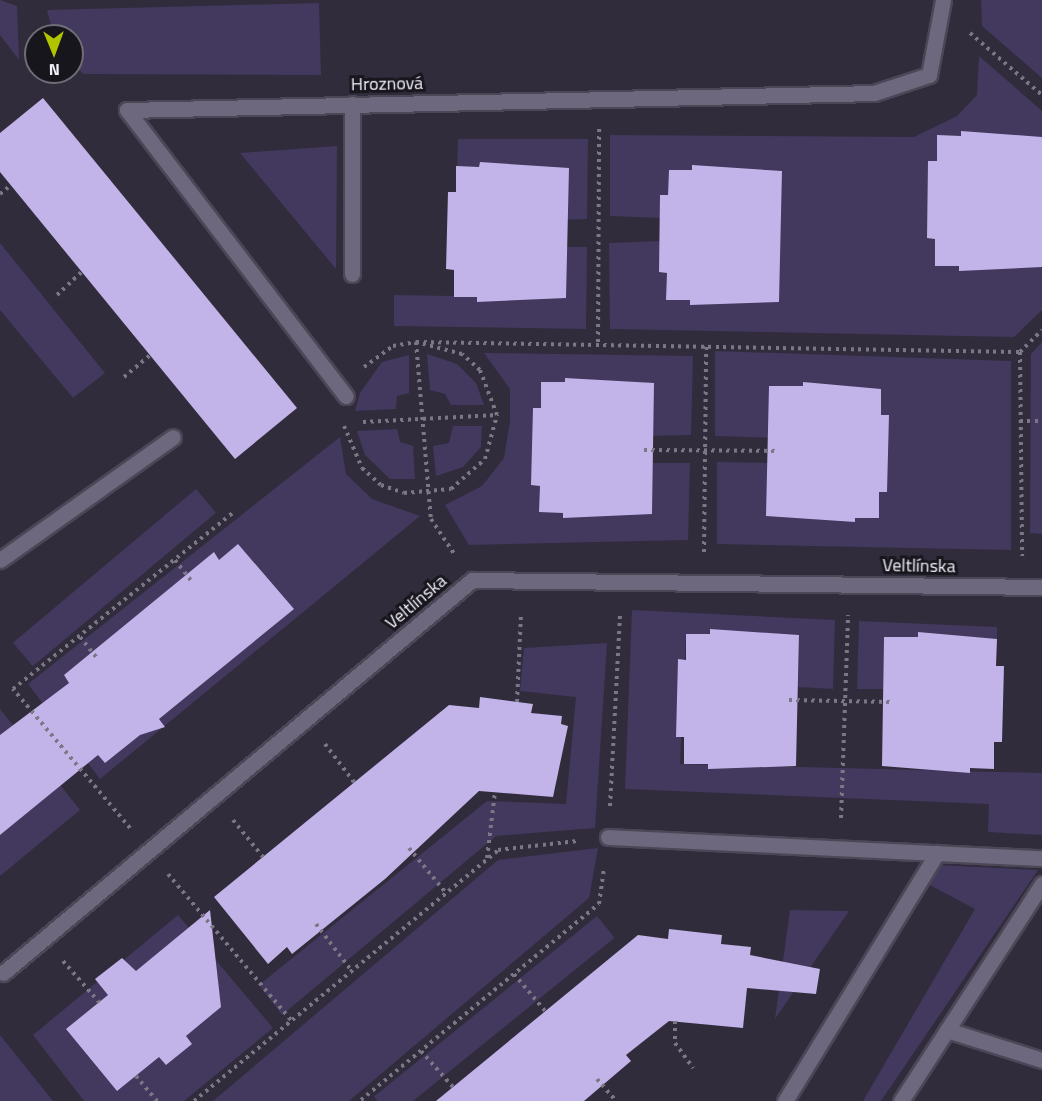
<!DOCTYPE html>
<html>
<head>
<meta charset="utf-8">
<style>
  body { margin:0 }
  #map { position:relative; width:1042px; height:1101px; overflow:hidden; background:#302c3c; font-family:"Titillium Web",sans-serif }
  div>[style] { position:absolute }
  .green>* { inset:0; background:#43385d; transform-origin:0 0 }
  .building>* { inset:0; background:#c2b3e8 }
  .path>* { height:4px; margin-top:-2px; transform-origin:0; background:repeating-linear-gradient(90deg,#7b7785 0 3px,transparent 0 7.5px) }
  .roads { filter:drop-shadow(2px 0 #4b4757) drop-shadow(-2px 0 #4b4757) drop-shadow(0 2px #4b4757) drop-shadow(0 -2px #4b4757) }
  .minor>* { height:15px; margin:-7.5px; padding:0 7.5px; transform-origin:7.5px; border-radius:7.5px; background:#6d687d }
  span { translate:-50% -50%; white-space:nowrap; text-align:center; line-height:1.15; -webkit-text-stroke:6px #18161d; paint-order:stroke }
  .street-label { font-size:18px; color:#f2effa }
  .north { position:absolute; left:24px; top:24px; width:60px; height:60px; box-sizing:border-box; background:#18161d; border:2px solid #6f6d75; border-radius:50%; rotate:179deg; font-size:16px; font-weight:700; line-height:24px; text-align:center; color:#f2effa }
  .north::after { content:''; display:block; margin:auto; width:21px; height:27px; background:#b0c500; clip-path:polygon(50% 0,100% 100%,50% 72%,0 100%) }
</style>
</head>
<body>
<div id="map">
  <div class="green">
    <i style="clip-path:polygon(0 0,17px 6px,19px 60px,0 35px)"></i>
    <i style="clip-path:polygon(981px 0,1042px 0,1042px 78px,982px 26px)"></i>
    <i style="clip-path:polygon(319px 3px,321px 75px,83px 74px,72px 61px,72px 36px,54px 36px,47px 10px)"></i>
    <i style="clip-path:polygon(979px 56px,1042px 111px,1042px 310px,1014px 337px,610px 329px,609px 243px,660px 241px,660px 218px,610px 216px,610px 135px,914px 137px,957px 116px,977px 95px)"></i>
    <i style="clip-path:polygon(458px 139px,588px 139px,587px 219px,559px 220px,559px 247px,587px 247px,586px 329px,394px 326px,394px 295px,454px 296px)"></i>
    <i style="clip-path:polygon(337px 146px,336px 269px,240px 153px)"></i>
    <i style="clip-path:polygon(0 243px,105px 373px,73px 398px,0 310px)"></i>
    <i style="clip-path:polygon(1042px 342px,1042px 534px,1030px 533px,1031px 354px)"></i>
    <i style="clip-path:polygon(715px 351px,1011px 361px,1011px 550px,717px 544px,717px 462px,776px 463px,777px 438px,715px 436px)"></i>
    <i style="clip-path:polygon(484px 353px,693px 356px,691px 435px,645px 436px,644px 463px,690px 463px,688px 540px,469px 545px,445px 505px,482px 486px,504px 458px,510px 421px,510px 389px)"></i>
    <i style="clip-path:polygon(427px 354px,457px 364px,476px 383px,484px 405px,451px 405px,445px 394px,430px 390px)"></i>
    <i style="clip-path:polygon(409px 355px,409px 393px,397px 396px,396px 409px,355px 411px,360px 393px,382px 362px)"></i>
    <i style="clip-path:polygon(453px 426px,482px 426px,481px 447px,463px 467px,436px 476px,433px 446px,449px 443px)"></i>
    <i style="clip-path:polygon(397px 429px,400px 442px,413px 446px,415px 479px,390px 479px,365px 455px,357px 431px)"></i>
    <i style="clip-path:polygon(340px 437px,346px 474px,372px 499px,420px 516px,100px 779px,28px 684px)"></i>
    <i style="left:196px;top:489px;width:31px;height:239px;rotate:50deg"></i>
    <i style="clip-path:polygon(632px 610px,835px 620px,833px 689px,798px 687px,799px 635px,686px 634px,680px 764px,1042px 773px,1042px 835px,988px 832px,989px 804px,625px 789px)"></i>
    <i style="clip-path:polygon(859px 621px,997px 627px,997px 639px,884px 637px,883px 689px,857px 689px)"></i>
    <i style="clip-path:polygon(607px 643px,595px 828px,496px 836px,282px 1015px,259px 985px,487px 801px,566px 804px,576px 697px,520px 691px,524px 648px)"></i>
    <i style="clip-path:polygon(0 709px,80px 810px,0 876px)"></i>
    <i style="clip-path:polygon(598px 848px,589px 898px,349px 1101px,213px 1101px,498px 860px)"></i>
    <i style="clip-path:polygon(938px 865px,1038px 870px,881px 1101px,863px 1101px,975px 909px,928px 884px)"></i>
    <i style="clip-path:polygon(790px 910px,849px 911px,775px 1019px)"></i>
    <i style="clip-path:polygon(178px 915px,273px 1028px,184px 1101px,84px 1101px,33px 1035px)"></i>
    <i style="left:597px;top:916px;width:28px;height:287px;rotate:51deg"></i>
    <i style="clip-path:polygon(0 1035px,53px 1101px,0 1101px)"></i>
  </div>
  <div class="building">
    <i style="clip-path:polygon(43px 98px,297px 408px,235px 459px,0 172px,0 133px)"></i>
    <i style="clip-path:polygon(961px 131px,1042px 137px,1042px 267px,959px 271px,959px 266px,935px 266px,935px 239px,927px 238px,928px 161px,937px 161px,937px 135px,961px 136px)"></i>
    <i style="clip-path:polygon(480px 162px,569px 168px,566px 298px,477px 302px,477px 297px,454px 297px,454px 270px,446px 269px,448px 192px,456px 192px,456px 166px,479px 167px)"></i>
    <i style="clip-path:polygon(692px 165px,782px 171px,779px 302px,690px 305px,690px 300px,666px 300px,667px 273px,659px 272px,660px 195px,668px 195px,669px 170px,692px 170px)"></i>
    <i style="clip-path:polygon(565px 378px,654px 383px,652px 514px,563px 518px,563px 513px,539px 512px,540px 486px,531px 485px,533px 408px,541px 408px,541px 382px,565px 382px)"></i>
    <i style="clip-path:polygon(803px 382px,881px 389px,881px 415px,889px 415px,887px 492px,879px 492px,879px 518px,855px 518px,855px 522px,766px 516px,769px 386px,803px 386px)"></i>
    <i style="clip-path:polygon(238px 544px,294px 609px,159px 719px,165px 727px,140px 735px,105px 763px,98px 755px,0 835px,0 735px,69px 683px,64px 675px,214px 552px,219px 560px)"></i>
    <i style="clip-path:polygon(710px 629px,799px 635px,796px 766px,708px 769px,708px 764px,684px 764px,684px 737px,676px 737px,678px 659px,686px 660px,686px 634px,710px 634px)"></i>
    <i style="clip-path:polygon(918px 632px,997px 639px,996px 666px,1004px 666px,1002px 742px,994px 742px,994px 769px,970px 768px,970px 773px,882px 766px,884px 637px,918px 637px)"></i>
    <i style="clip-path:polygon(480px 697px,533px 704px,531px 713px,562px 716px,561px 724px,568px 726px,553px 797px,479px 791px,385px 879px,292px 954px,287px 947px,268px 964px,214px 897px,449px 705px,479px 708px)"></i>
    <i style="clip-path:polygon(210px 910px,221px 1007px,186px 1036px,192px 1044px,166px 1065px,159px 1057px,117px 1091px,66px 1029px,108px 995px,95px 979px,122px 958px,136px 971px)"></i>
    <i style="clip-path:polygon(669px 929px,722px 935px,721px 944px,751px 947px,750px 955px,820px 969px,816px 994px,747px 988px,743px 1028px,669px 1021px,626px 1055px,631px 1061px,584px 1101px,436px 1101px,638px 935px,668px 939px)"></i>
  </div>
  <div class="path">
    <i style="left:970px;top:33px;width:95px;rotate:40.7deg"></i>
    <i style="left:0;top:194px;width:14px;rotate:-39deg"></i>
    <i style="left:57px;top:295px;width:34px;rotate:-43deg"></i>
    <i style="left:416px;top:342px;width:178px;rotate:85.2deg"></i>
    <i style="left:431px;top:519px;width:43px;rotate:56.3deg"></i>
    <i style="left:598px;top:342px;width:213px;rotate:-89.7deg"></i>
    <i style="left:1020px;top:352px;width:204px;rotate:89.4deg"></i>
    <i style="left:364px;top:367px;width:36px;rotate:-36deg"></i>
    <i style="left:393px;top:346px;width:23px;rotate:-10deg"></i>
    <i style="left:416px;top:342px;width:604px;rotate:0.95deg"></i>
    <i style="left:1020px;top:352px;width:31px;rotate:-45deg"></i>
    <i style="left:124px;top:377px;width:34px;rotate:-40deg"></i>
    <i style="left:1020px;top:421px;width:22px"></i>
    <i style="left:363px;top:422px;width:134px;rotate:-3deg"></i>
    <i style="left:344px;top:426px;width:46px;rotate:66.8deg"></i>
    <i style="left:362px;top:468px;width:25px;rotate:42deg"></i>
    <i style="left:381px;top:485px;width:24px;rotate:19deg"></i>
    <i style="left:404px;top:493px;width:47px;rotate:-4.9deg"></i>
    <i style="left:451px;top:489px;width:45px;rotate:-41.4deg"></i>
    <i style="left:485px;top:459px;width:46px;rotate:-74.7deg"></i>
    <i style="left:497px;top:415px;width:48px;rotate:-110.7deg"></i>
    <i style="left:480px;top:370px;width:24px;rotate:-138deg"></i>
    <i style="left:462px;top:354px;width:48px;rotate:-165.4deg"></i>
    <i style="left:644px;top:450px;width:133px;rotate:0.4deg"></i>
    <i style="left:704px;top:552px;width:208px;rotate:-89.4deg"></i>
    <i style="left:175px;top:560px;width:28px;rotate:52deg"></i>
    <i style="left:80px;top:637px;width:28px;rotate:51deg"></i>
    <i style="left:789px;top:700px;width:103px;rotate:1.1deg"></i>
    <i style="left:517px;top:702px;width:89px;rotate:-87.4deg"></i>
    <i style="left:325px;top:744px;width:48px;rotate:52.7deg"></i>
    <i style="left:610px;top:806px;width:193px;rotate:-87deg"></i>
    <i style="left:841px;top:818px;width:203px;rotate:-88deg"></i>
    <i style="left:233px;top:820px;width:48px;rotate:51deg"></i>
    <i style="left:130px;top:828px;width:182px;rotate:-130.1deg"></i>
    <i style="left:13px;top:689px;width:282px;rotate:-38.7deg"></i>
    <i style="left:409px;top:848px;width:58px;rotate:50.6deg"></i>
    <i style="left:487px;top:858px;width:66px;rotate:-83.1deg"></i>
    <i style="left:168px;top:874px;width:191px;rotate:49.9deg"></i>
    <i style="left:316px;top:924px;width:58px;rotate:52.7deg"></i>
    <i style="left:63px;top:961px;width:55px;rotate:48.7deg"></i>
    <i style="left:514px;top:974px;width:48px;rotate:50deg"></i>
    <i style="left:675px;top:1021px;width:22px;rotate:90deg"></i>
    <i style="left:675px;top:1043px;width:31px;rotate:54deg"></i>
    <i style="left:421px;top:1051px;width:48px;rotate:48.4deg"></i>
    <i style="left:136px;top:1076px;width:33px;rotate:50deg"></i>
    <i style="left:597px;top:1079px;width:29px;rotate:49deg"></i>
    <i style="left:361px;top:1100px;width:308px;rotate:-39.5deg"></i>
    <i style="left:599px;top:904px;width:37px;rotate:-82deg"></i>
    <i style="left:194px;top:1101px;width:394px;rotate:-39.5deg"></i>
    <i style="left:498px;top:850px;width:80px;rotate:-6.5deg"></i>
  </div>
  <div class="roads">
    <div class="minor">
      <i style="left:127px;top:110px;width:747px;rotate:-1.3deg"></i>
      <i style="left:874px;top:93px;width:58px;rotate:-18.1deg"></i>
      <i style="left:929px;top:75px;width:76px;rotate:-79.4deg"></i>
      <i style="left:127px;top:110px;width:360px;rotate:52.6deg"></i>
      <i style="left:352px;top:274px;width:170px;rotate:-90deg"></i>
      <i style="left:0;top:560px;width:212px;rotate:-35.4deg"></i>
      <i style="left:608px;top:837px;width:435px;rotate:2.8deg"></i>
      <i style="left:3px;top:973px;width:612px;rotate:-39.96deg"></i>
      <i style="left:472px;top:580px;width:570px;rotate:0.7deg"></i>
      <i style="left:947px;top:1030px;width:100px;rotate:17.5deg"></i>
      <i style="left:785px;top:1101px;width:291px;rotate:-58.5deg"></i>
      <i style="left:901px;top:1101px;width:259px;rotate:-57deg"></i>
    </div>
  </div>
  <div class="street-label">
    <span style="left:387px;top:84px;rotate:-1deg">Hroznová</span>
    <span style="left:919px;top:566px;rotate:1deg">Veltlínska</span>
    <span style="left:416px;top:602px;rotate:-40deg">Veltlínska</span>
  </div>
  <div class="north">N</div>
</div>
</body>
</html>
